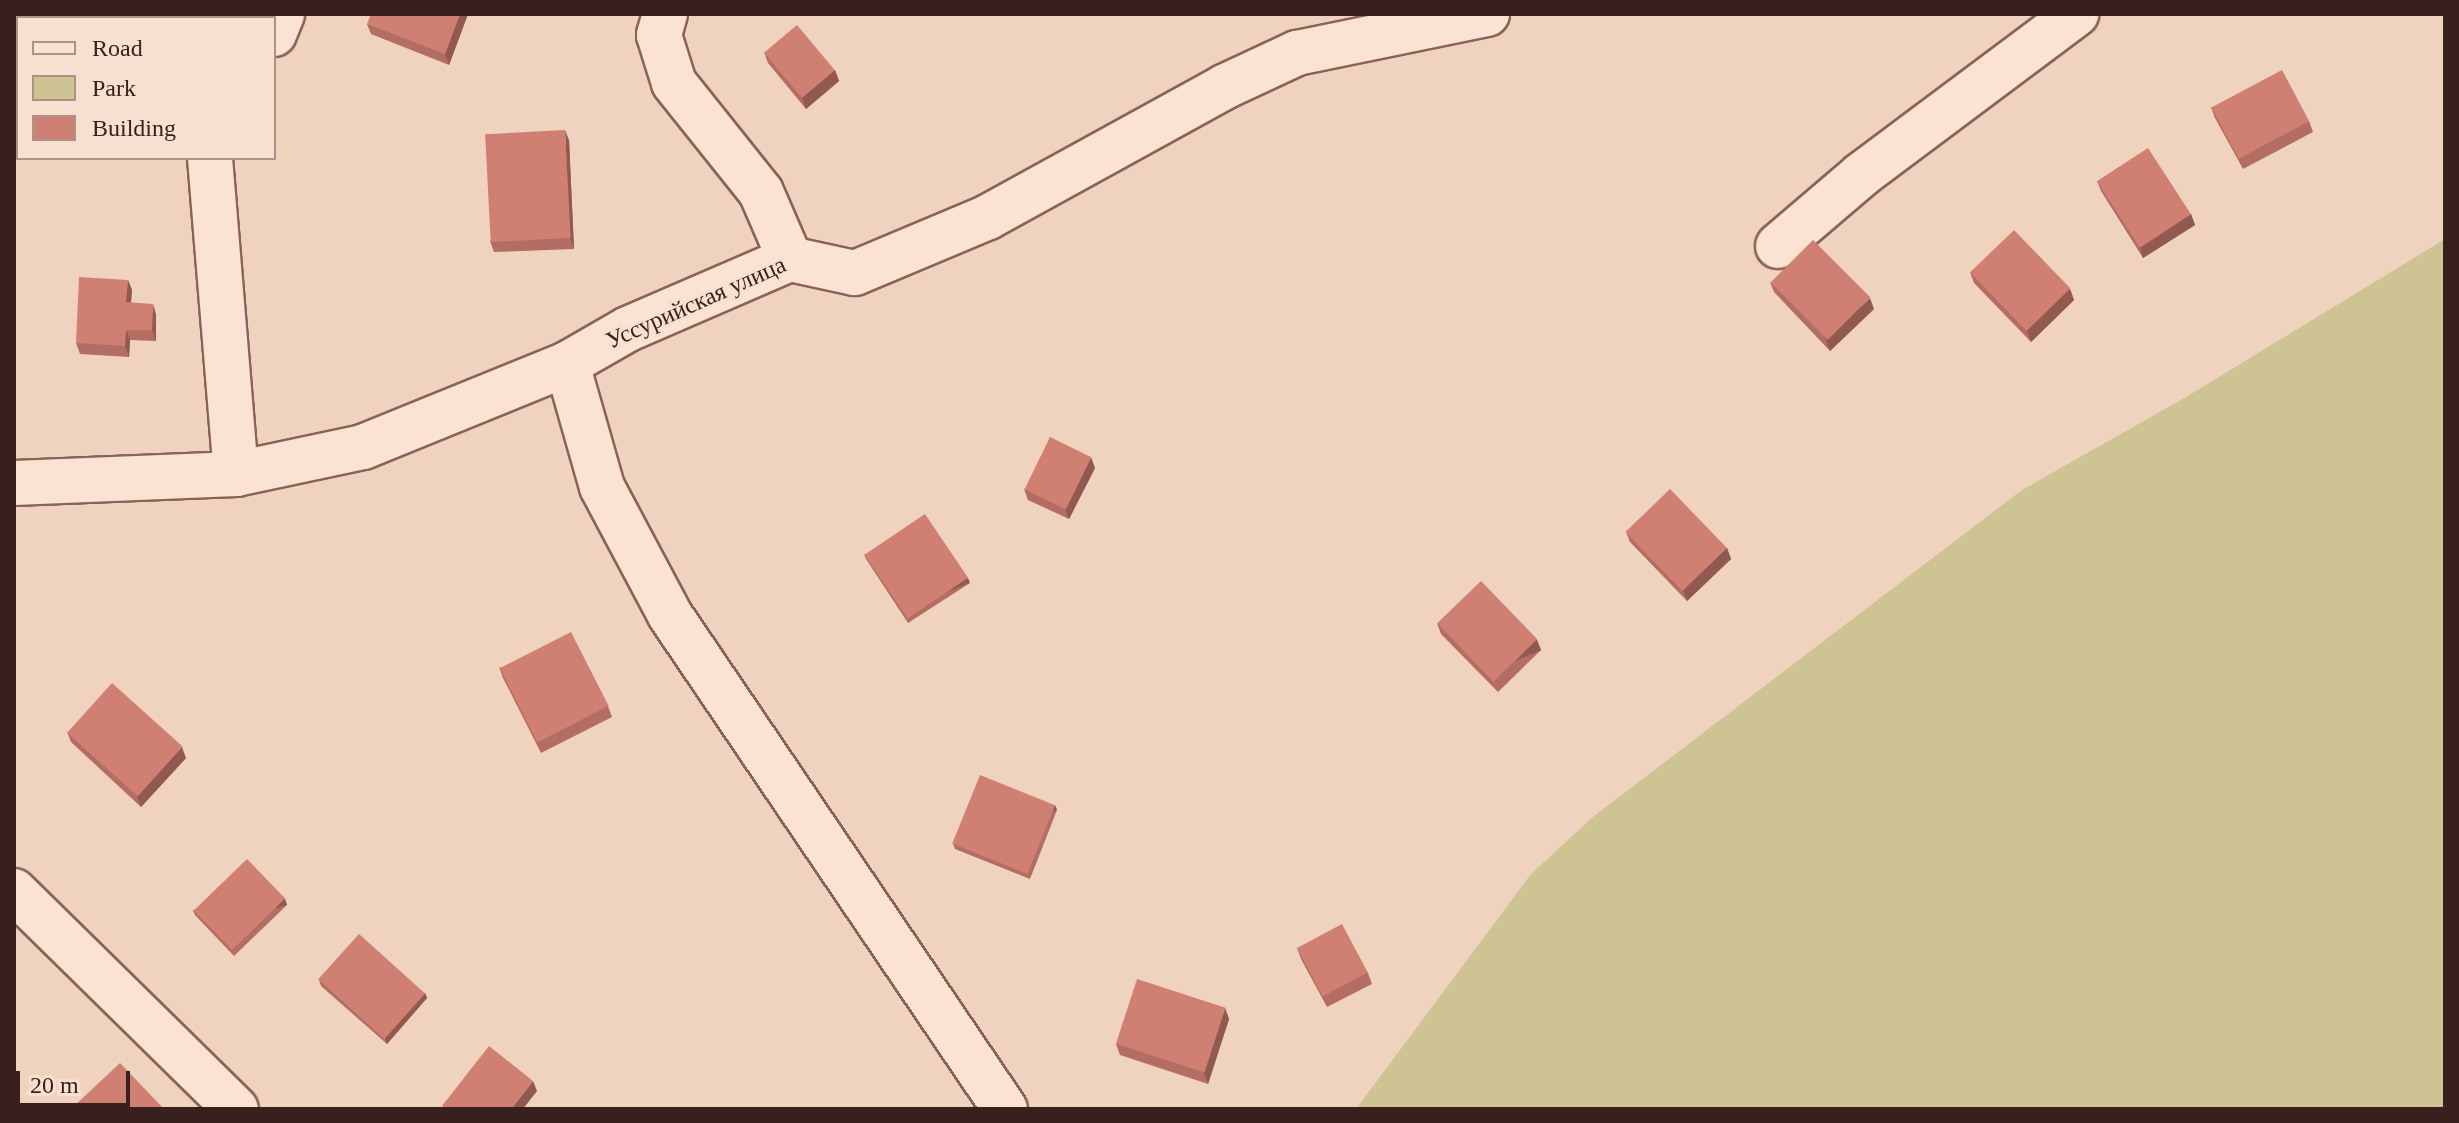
<!DOCTYPE html>
<html>
<head>
<meta charset="utf-8">
<style>
  body { margin:0 }
  #map { position:relative; width:2459px; height:1123px; overflow:hidden; background:#f0d3bf; font-family:Georgia,serif }
  div>[style] { position:absolute }
  .green>* { inset:0; background:#cec493 }
  .roads { filter:drop-shadow(2px 0 #896357) drop-shadow(-2px 0 #896357) drop-shadow(0 2px #896357) drop-shadow(0 -2px #896357) }
  .minor>* { height:44px; margin:-22px; padding:0 22px; transform-origin:22px; border-radius:22px; background:#fae3d3 }
  .wall>* { inset:0; background:#b36d63 }
  .shaded-wall>* { inset:0; background:#925950; transform-origin:0 0 }
  .building>* { inset:0; background:#d07f73; transform-origin:0 0 }
  span { translate:-50% -50%; white-space:nowrap; text-align:center; line-height:1.15; -webkit-text-stroke:6px #f7e0cf; paint-order:stroke }
  .street-label { font-size:24px; color:#38211c }
  .frame { position:absolute; inset:0; border:16px solid #38211c; pointer-events:none }
  .legend { position:absolute; left:16px; top:16px; width:260px; height:144px; box-sizing:border-box; background:#f7e0cf; border:2px solid #ab9487; margin:0; padding:10px 14px; list-style:none; font-size:24px; color:#38211c }
  .legend li { display:flex; align-items:center; gap:16px; height:40px }
  .legend b { width:40px; border:2px solid #ab9487 }
  .scale { position:absolute; left:16px; top:1071px; width:114px; height:36px; box-sizing:border-box; border:4px solid #38211c; border-top:0; padding-left:10px; font-size:24px; line-height:28px; white-space:nowrap; color:#38211c; -webkit-text-stroke:6px #f7e0cf; paint-order:stroke }
</style>
</head>
<body>
<div id="map">
  <div class="green">
    <i style="clip-path:polygon(2445px 239px,2445px 1109px,1356px 1109px,1531px 874px,1594px 816px,2022px 490px,2186px 397px)"></i>
  </div>
  <div class="roads">
    <div class="minor">
      <i style="left:665px;top:14px;width:22px;rotate:106deg"></i>
      <i style="left:659px;top:35px;width:50px;rotate:72.6deg"></i>
      <i style="left:674px;top:83px;width:139px;rotate:51.4deg"></i>
      <i style="left:761px;top:192px;width:73px;rotate:66.6deg"></i>
      <i style="left:274px;top:34px;width:22px;rotate:-68deg"></i>
      <i style="left:210px;top:158px;width:317px;rotate:85.3deg"></i>
      <i style="left:1778px;top:246px;width:109px;rotate:-40.5deg"></i>
      <i style="left:1861px;top:175px;width:269px;rotate:-36.8deg"></i>
      <i style="left:567px;top:364px;width:128px;rotate:74.1deg"></i>
      <i style="left:602px;top:487px;width:145px;rotate:62deg"></i>
      <i style="left:670px;top:615px;width:597px;rotate:55.86deg"></i>
      <i style="left:14px;top:483px;width:222px;rotate:-2.3deg"></i>
      <i style="left:236px;top:474px;width:130px;rotate:-12deg"></i>
      <i style="left:363px;top:447px;width:220px;rotate:-22.1deg"></i>
      <i style="left:567px;top:364px;width:70px;rotate:-29.8deg"></i>
      <i style="left:628px;top:329px;width:176px;rotate:-23.4deg"></i>
      <i style="left:790px;top:259px;width:66px;rotate:12.2deg"></i>
      <i style="left:855px;top:273px;width:144px;rotate:-22.8deg"></i>
      <i style="left:988px;top:217px;width:269px;rotate:-28.8deg"></i>
      <i style="left:1224px;top:87px;width:81px;rotate:-25deg"></i>
      <i style="left:1297px;top:53px;width:194px;rotate:-11.6deg"></i>
      <i style="left:14px;top:891px;width:311px;rotate:44.5deg"></i>
    </div>
  </div>
  <div class="wall">
    <i style="clip-path:polygon(468px 14px,449px 65px,371px 34px,367px 24px)"></i>
    <i style="clip-path:polygon(764px 52px,835px 70px,839px 81px,806px 109px,768px 63px)"></i>
    <i style="clip-path:polygon(2211px 107px,2309px 121px,2313px 132px,2243px 169px,2215px 118px)"></i>
    <i style="clip-path:polygon(569px 140px,574px 249px,494px 252px,490px 241px)"></i>
    <i style="clip-path:polygon(2097px 181px,2191px 214px,2195px 225px,2143px 258px,2101px 191px)"></i>
    <i style="clip-path:polygon(1970px 272px,2070px 289px,2074px 300px,2031px 342px,1974px 283px)"></i>
    <i style="clip-path:polygon(128px 280px,132px 290px,131px 303px,156px 314px,156px 341px,130px 340px,129px 357px,80px 354px,76px 343px)"></i>
    <i style="clip-path:polygon(1770px 282px,1874px 309px,1830px 351px,1774px 292px)"></i>
    <i style="clip-path:polygon(1095px 468px,1069px 519px,1028px 500px,1024px 489px)"></i>
    <i style="clip-path:polygon(1626px 532px,1727px 548px,1731px 559px,1687px 601px,1630px 542px)"></i>
    <i style="clip-path:polygon(864px 554px,970px 583px,908px 623px,866px 559px)"></i>
    <i style="clip-path:polygon(1437px 623px,1537px 640px,1541px 650px,1498px 692px,1441px 634px)"></i>
    <i style="clip-path:polygon(499px 667px,608px 706px,612px 717px,541px 753px,503px 678px)"></i>
    <i style="clip-path:polygon(67px 732px,186px 758px,141px 807px,71px 742px)"></i>
    <i style="clip-path:polygon(1055px 805px,1057px 810px,1030px 879px,955px 849px,953px 844px)"></i>
    <i style="clip-path:polygon(285px 899px,287px 905px,234px 956px,195px 915px,193px 910px)"></i>
    <i style="clip-path:polygon(1297px 948px,1368px 973px,1372px 984px,1327px 1007px,1301px 959px)"></i>
    <i style="clip-path:polygon(319px 980px,425px 993px,427px 998px,387px 1044px,321px 986px)"></i>
    <i style="clip-path:polygon(1225px 1008px,1229px 1019px,1208px 1084px,1120px 1055px,1116px 1044px)"></i>
  </div>
  <div class="shaded-wall">
    <i style="clip-path:polygon(460px 14px,468px 14px,449px 65px,445px 54px)"></i>
    <i style="clip-path:polygon(835px 70px,839px 81px,806px 109px,802px 98px)"></i>
    <i style="clip-path:polygon(565px 130px,569px 140px,574px 249px,570px 238px)"></i>
    <i style="clip-path:polygon(2191px 214px,2195px 225px,2143px 258px,2140px 248px)"></i>
    <i style="clip-path:polygon(128px 280px,132px 290px,130px 313px,126px 302px)"></i>
    <i style="clip-path:polygon(2070px 289px,2074px 300px,2031px 342px,2027px 331px)"></i>
    <i style="clip-path:polygon(1870px 298px,1874px 309px,1830px 351px,1826px 340px)"></i>
    <i style="clip-path:polygon(153px 304px,156px 314px,156px 341px,152px 330px)"></i>
    <i style="clip-path:polygon(126px 330px,130px 340px,129px 357px,125px 346px)"></i>
    <i style="clip-path:polygon(1091px 457px,1095px 468px,1069px 519px,1065px 509px)"></i>
    <i style="clip-path:polygon(1727px 548px,1731px 559px,1687px 601px,1683px 590px)"></i>
    <i style="left:968px;top:578px;width:5px;height:74px;rotate:68deg"></i>
    <i style="left:1537px;top:640px;width:11px;height:60px;rotate:68deg"></i>
    <i style="clip-path:polygon(182px 747px,186px 758px,141px 807px,137px 796px)"></i>
    <i style="left:1055px;top:805px;width:5px;height:74px;rotate:68deg"></i>
    <i style="left:285px;top:899px;width:6px;height:74px;rotate:72deg"></i>
    <i style="clip-path:polygon(425px 993px,427px 998px,387px 1044px,385px 1038px)"></i>
    <i style="clip-path:polygon(1225px 1008px,1229px 1019px,1208px 1084px,1204px 1073px)"></i>
    <i style="clip-path:polygon(533px 1081px,537px 1091px,523px 1109px,511px 1109px)"></i>
  </div>
  <div class="building">
    <i style="clip-path:polygon(371px 14px,460px 14px,445px 54px,367px 24px)"></i>
    <i style="left:797px;top:25px;width:59px;height:43px;rotate:50deg"></i>
    <i style="left:2282px;top:70px;width:58px;height:80px;rotate:62deg"></i>
    <i style="left:565px;top:130px;width:108px;height:80px;rotate:87deg"></i>
    <i style="left:2148px;top:148px;width:79px;height:61px;rotate:57deg"></i>
    <i style="left:2014px;top:230px;width:81px;height:61px;rotate:46deg"></i>
    <i style="left:1813px;top:240px;width:81px;height:60px;rotate:45deg"></i>
    <i style="clip-path:polygon(79px 277px,128px 280px,126px 302px,153px 304px,152px 330px,126px 330px,125px 346px,76px 343px)"></i>
    <i style="left:1050px;top:437px;width:46px;height:58px;rotate:26deg"></i>
    <i style="left:1670px;top:489px;width:82px;height:62px;rotate:46deg"></i>
    <i style="left:925px;top:514px;width:77px;height:73px;rotate:56deg"></i>
    <i style="left:1481px;top:581px;width:81px;height:61px;rotate:46deg"></i>
    <i style="left:571px;top:632px;width:83px;height:80px;rotate:63deg"></i>
    <i style="left:112px;top:683px;width:95px;height:67px;rotate:42deg"></i>
    <i style="left:980px;top:775px;width:81px;height:74px;rotate:22deg"></i>
    <i style="left:247px;top:859px;width:55px;height:74px;rotate:46deg"></i>
    <i style="left:1342px;top:924px;width:55px;height:51px;rotate:62deg"></i>
    <i style="left:359px;top:934px;width:89px;height:61px;rotate:42deg"></i>
    <i style="left:1137px;top:979px;width:93px;height:68px;rotate:18deg"></i>
    <i style="clip-path:polygon(489px 1046px,533px 1081px,511px 1109px,446px 1109px,442px 1106px)"></i>
    <i style="clip-path:polygon(120px 1063px,164px 1109px,71px 1109px)"></i>
  </div>
  <div class="street-label">
    <span style="left:696px;top:303px;rotate:-24deg">Уссурийская улица</span>
  </div>
  <div class="frame"></div>
  <ul class="legend">
  <li><b style="height:10px;background:#fae3d3"></b>Road</li>
  <li><b style="height:22px;background:#cec493"></b>Park</li>
  <li><b style="height:22px;background:#d07f73"></b>Building</li>
  </ul>
  <div class="scale">20 m</div>
</div>
</body>
</html>
